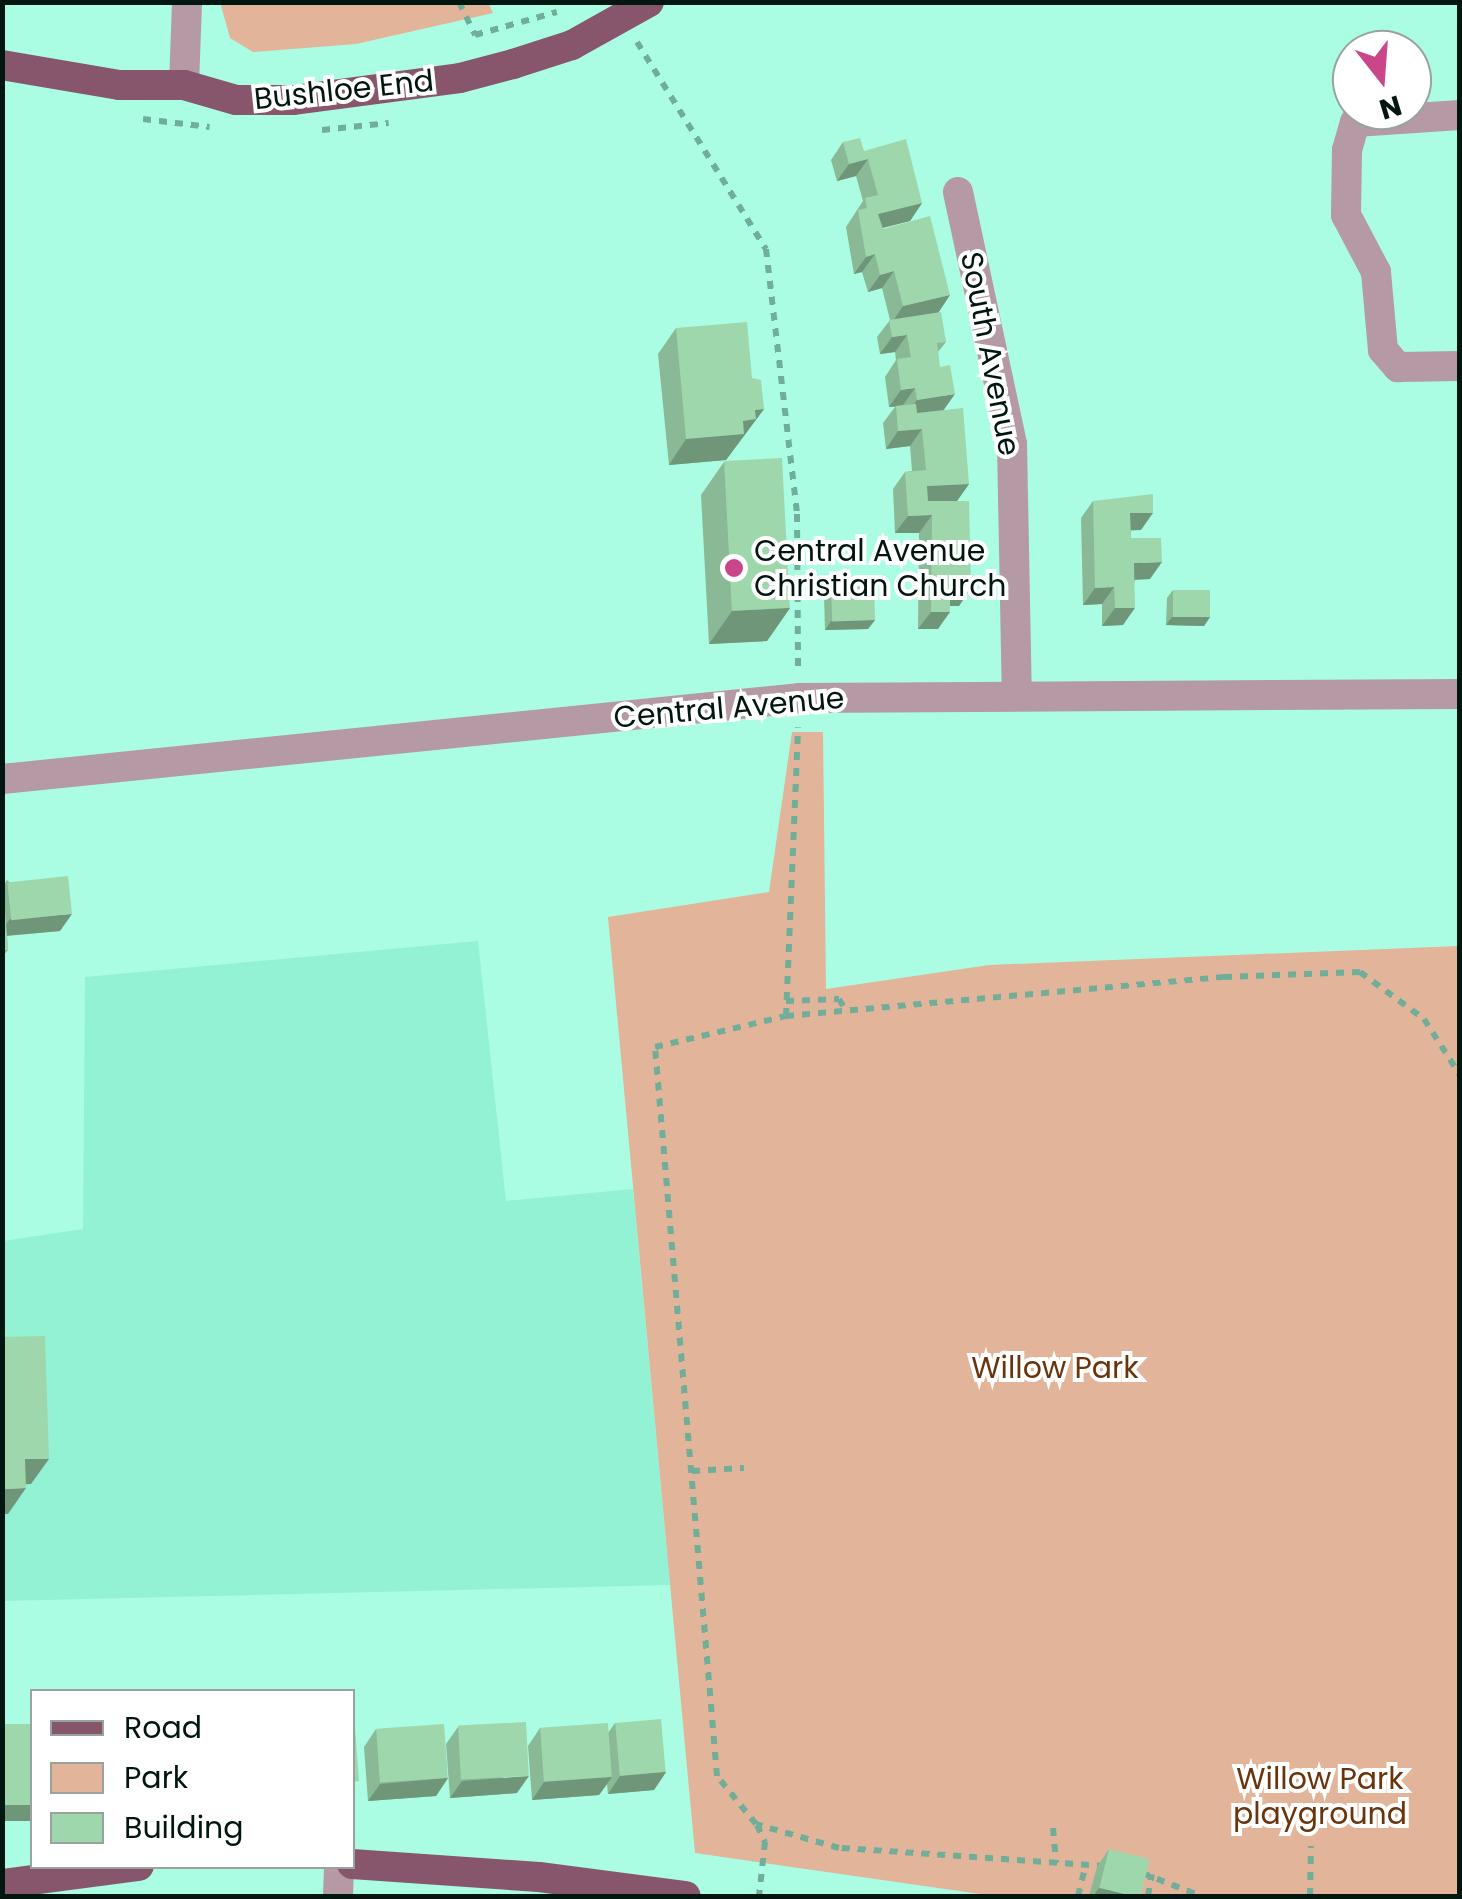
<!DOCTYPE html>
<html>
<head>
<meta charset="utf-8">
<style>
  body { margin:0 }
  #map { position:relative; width:1462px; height:1899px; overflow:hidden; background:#aafde2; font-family:Poppins,sans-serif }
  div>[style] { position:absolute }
  .built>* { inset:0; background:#94f2d4 }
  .green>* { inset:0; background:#e2b49a }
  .path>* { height:6px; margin-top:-3px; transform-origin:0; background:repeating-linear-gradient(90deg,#70ae9a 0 8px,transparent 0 16px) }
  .minor>* { height:30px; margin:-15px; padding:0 15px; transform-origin:15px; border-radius:15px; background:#b599a4 }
  .major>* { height:30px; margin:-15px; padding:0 15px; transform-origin:15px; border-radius:15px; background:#87566c }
  .wall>* { inset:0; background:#89b995 }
  .shaded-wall>* { inset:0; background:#6f9679; transform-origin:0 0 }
  .building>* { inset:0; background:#9fd7ad; transform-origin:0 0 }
  .dots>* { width:28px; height:28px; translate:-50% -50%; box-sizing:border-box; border:5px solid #fff; border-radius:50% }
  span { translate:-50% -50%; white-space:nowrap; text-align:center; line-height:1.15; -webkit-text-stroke:8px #fff; paint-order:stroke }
  .street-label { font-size:30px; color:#00160f }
  .poi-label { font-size:30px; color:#00160f }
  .left { translate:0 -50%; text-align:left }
  .park-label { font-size:30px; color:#69340c }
  .frame { position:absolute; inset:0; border:5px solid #00160f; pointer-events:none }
  .legend { position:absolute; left:30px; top:1689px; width:325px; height:180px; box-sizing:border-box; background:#fff; border:2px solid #99a29f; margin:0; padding:12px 18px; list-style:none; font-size:30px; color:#00160f }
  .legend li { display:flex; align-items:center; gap:20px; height:50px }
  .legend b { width:50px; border:2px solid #99a29f }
  .north { position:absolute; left:1332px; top:30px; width:100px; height:100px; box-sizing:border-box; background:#fff; border:2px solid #99a29f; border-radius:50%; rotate:163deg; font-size:28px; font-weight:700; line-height:40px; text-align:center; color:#00160f }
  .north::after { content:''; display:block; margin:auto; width:35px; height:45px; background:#ca468b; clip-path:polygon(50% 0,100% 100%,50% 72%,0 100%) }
</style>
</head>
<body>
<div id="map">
  <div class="built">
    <i style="clip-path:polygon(478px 941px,506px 1201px,633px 1189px,670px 1585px,3px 1601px,3px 1241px,83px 1229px,85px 977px)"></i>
  </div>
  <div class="green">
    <i style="clip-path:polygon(220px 2px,488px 2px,493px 13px,356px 44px,253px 52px,230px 38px)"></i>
    <i style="clip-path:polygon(792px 732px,823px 732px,826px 989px,989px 965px,1459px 946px,1459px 1896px,994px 1896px,695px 1853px,608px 917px,769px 892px)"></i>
  </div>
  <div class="path">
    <i style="left:459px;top:2px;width:37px;rotate:64deg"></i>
    <i style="left:475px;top:35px;width:85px;rotate:-15.7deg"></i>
    <i style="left:637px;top:42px;width:244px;rotate:58.1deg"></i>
    <i style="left:766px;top:249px;width:267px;rotate:83.3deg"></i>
    <i style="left:797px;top:514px;width:156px;rotate:89.6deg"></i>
    <i style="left:143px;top:119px;width:67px;rotate:6.8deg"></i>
    <i style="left:322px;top:130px;width:67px;rotate:-6deg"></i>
    <i style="left:786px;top:1001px;width:53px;rotate:-2.2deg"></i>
    <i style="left:839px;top:999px;width:14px;rotate:60deg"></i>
    <i style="left:786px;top:1016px;width:289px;rotate:-87.6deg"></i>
    <i style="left:692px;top:1471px;width:52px;rotate:-3.3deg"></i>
    <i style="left:757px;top:1825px;width:19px;rotate:65deg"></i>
    <i style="left:765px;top:1842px;width:54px;rotate:96.3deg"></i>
    <i style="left:1053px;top:1828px;width:35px;rotate:85deg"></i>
    <i style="left:1105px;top:1866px;width:267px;rotate:-176.1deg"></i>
    <i style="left:839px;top:1848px;width:86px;rotate:-163.9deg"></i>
    <i style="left:756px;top:1824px;width:62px;rotate:-129.1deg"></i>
    <i style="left:717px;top:1776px;width:732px;rotate:-94.86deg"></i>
    <i style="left:655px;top:1047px;width:135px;rotate:-13.3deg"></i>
    <i style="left:786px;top:1016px;width:440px;rotate:-5.1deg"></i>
    <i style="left:1224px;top:977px;width:136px;rotate:-2.1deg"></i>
    <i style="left:1360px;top:972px;width:79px;rotate:36.3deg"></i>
    <i style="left:1424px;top:1019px;width:67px;rotate:57.3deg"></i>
    <i style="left:1142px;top:1873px;width:63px;rotate:21.3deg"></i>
    <i style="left:1078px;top:1896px;width:34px;rotate:-76deg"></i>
    <i style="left:1148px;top:1896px;width:22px;rotate:-80deg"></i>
    <i style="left:1310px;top:1896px;width:50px;rotate:-88.9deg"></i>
  </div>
  <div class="minor">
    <i style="left:184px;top:85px;width:83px;rotate:-87.9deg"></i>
    <i style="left:1460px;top:115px;width:105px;rotate:176.2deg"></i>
    <i style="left:1355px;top:122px;width:29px;rotate:106deg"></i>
    <i style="left:1347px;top:150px;width:65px;rotate:90.9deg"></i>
    <i style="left:1346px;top:215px;width:64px;rotate:62.2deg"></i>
    <i style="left:1376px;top:272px;width:78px;rotate:84.9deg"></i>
    <i style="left:1383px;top:350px;width:23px;rotate:49deg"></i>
    <i style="left:1398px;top:367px;width:62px;rotate:-0.9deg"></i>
    <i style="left:958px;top:192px;width:258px;rotate:77.9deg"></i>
    <i style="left:1012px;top:444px;width:252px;rotate:88.9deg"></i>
    <i style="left:2px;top:779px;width:801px;rotate:-5.8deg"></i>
    <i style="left:799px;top:698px;width:661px;rotate:-0.35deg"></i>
    <i style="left:338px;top:1896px;width:30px;rotate:-88deg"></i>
  </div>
  <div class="major">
    <i style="left:2px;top:65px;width:119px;rotate:9.7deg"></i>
    <i style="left:119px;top:85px;width:65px"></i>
    <i style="left:184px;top:85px;width:54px;rotate:16.1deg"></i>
    <i style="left:236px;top:100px;width:58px"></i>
    <i style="left:294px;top:100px;width:167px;rotate:-7.5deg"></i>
    <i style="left:460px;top:78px;width:55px;rotate:-14.8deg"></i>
    <i style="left:513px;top:64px;width:62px;rotate:-17.9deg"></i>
    <i style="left:572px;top:45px;width:88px;rotate:-29.2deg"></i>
    <i style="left:352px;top:1864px;width:187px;rotate:4deg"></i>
    <i style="left:539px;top:1877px;width:148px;rotate:7.4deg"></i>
    <i style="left:2px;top:1884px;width:138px;rotate:-7.5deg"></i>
  </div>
  <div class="wall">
    <i style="clip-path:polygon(843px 142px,864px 151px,922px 203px,910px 221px,882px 228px,950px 295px,938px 313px,946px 342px,938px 352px,943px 410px,969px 484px,957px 501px,971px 588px,959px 606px,950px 606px,938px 629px,918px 629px,919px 533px,895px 533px,893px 489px,905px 472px,912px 471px,910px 446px,886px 449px,883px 423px,895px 407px,889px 407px,885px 377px,896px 360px,895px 352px,880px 354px,877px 337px,890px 320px,882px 288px,868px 292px,862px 272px,854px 274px,846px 227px,863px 201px,856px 176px,837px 181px,831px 160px)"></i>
    <i style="clip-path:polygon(676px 328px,752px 378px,764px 409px,726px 460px,669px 465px,658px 354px)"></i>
    <i style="clip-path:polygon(724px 462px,790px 608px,767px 641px,709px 644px,701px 495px)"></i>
    <i style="clip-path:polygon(1093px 501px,1141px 530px,1131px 530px,1131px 538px,1150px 579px,1135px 580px,1123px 625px,1102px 626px,1102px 604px,1083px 605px,1081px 518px)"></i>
    <i style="clip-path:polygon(831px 587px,875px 620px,868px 629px,825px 630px,824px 595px)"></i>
    <i style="clip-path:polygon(1173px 590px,1210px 617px,1204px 626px,1166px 625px,1167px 598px)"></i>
    <i style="clip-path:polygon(2px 870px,4px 885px,7px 880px,60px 931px,7px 936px,8px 950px,2px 957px)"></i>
    <i style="clip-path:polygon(615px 1723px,666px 1772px,654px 1790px,608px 1794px,607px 1784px,599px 1795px,532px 1800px,528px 1746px,540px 1728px,608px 1733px)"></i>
    <i style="clip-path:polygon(458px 1727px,517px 1793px,450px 1798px,446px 1744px)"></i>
    <i style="clip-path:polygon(376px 1729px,448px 1778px,436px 1796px,368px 1801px,364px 1747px)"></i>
    <i style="clip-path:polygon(1109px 1849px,1141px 1896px,1089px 1896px,1097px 1867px)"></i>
  </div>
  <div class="shaded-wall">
    <i style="clip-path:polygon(868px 159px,856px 176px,837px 181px,849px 164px)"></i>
    <i style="clip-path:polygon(922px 203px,910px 221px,866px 232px,878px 214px)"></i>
    <i style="clip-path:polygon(875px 254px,862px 272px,854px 274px,866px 257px)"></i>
    <i style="clip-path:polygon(894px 271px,882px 288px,868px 292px,880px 275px)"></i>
    <i style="clip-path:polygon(950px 295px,938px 313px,891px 324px,903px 306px)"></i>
    <i style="clip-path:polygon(907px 335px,895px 352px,880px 354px,892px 337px)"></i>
    <i style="clip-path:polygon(915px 388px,903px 405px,889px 407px,901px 390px)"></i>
    <i style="clip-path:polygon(955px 394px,943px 411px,905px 417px,917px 400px)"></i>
    <i style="clip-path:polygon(764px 409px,726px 460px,669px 465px,686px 439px,743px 421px,755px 410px)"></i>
    <i style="clip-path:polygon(922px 429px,910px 446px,886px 449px,898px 431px)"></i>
    <i style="clip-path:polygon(969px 484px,957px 501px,915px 504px,927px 486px)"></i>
    <i style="clip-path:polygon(1130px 513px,1153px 513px,1141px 530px,1118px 531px)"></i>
    <i style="clip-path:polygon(932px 515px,919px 533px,895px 533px,908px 516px)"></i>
    <i style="clip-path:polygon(1162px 562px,1150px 579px,1122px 580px,1134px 563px)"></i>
    <i style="clip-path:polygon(1114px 587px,1102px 604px,1083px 605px,1095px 588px)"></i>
    <i style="clip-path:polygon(950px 588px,971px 588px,959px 606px,938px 606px)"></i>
    <i style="clip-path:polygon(790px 608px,767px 641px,709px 644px,732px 611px)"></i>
    <i style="clip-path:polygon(1115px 608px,1135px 608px,1123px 625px,1102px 626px)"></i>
    <i style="clip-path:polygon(931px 612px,950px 612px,938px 629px,918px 629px)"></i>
    <i style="clip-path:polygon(1172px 617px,1210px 617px,1204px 626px,1166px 625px)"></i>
    <i style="clip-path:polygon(875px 620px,868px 629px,825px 630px,831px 621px)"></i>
    <i style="clip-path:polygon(72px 914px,60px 931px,2px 936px,2px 930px,10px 919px)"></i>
    <i style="clip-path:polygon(25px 1459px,49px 1459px,31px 1484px,7px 1485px)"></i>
    <i style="clip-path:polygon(26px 1488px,8px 1514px,2px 1514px,2px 1489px)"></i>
    <i style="clip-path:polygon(666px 1772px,654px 1790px,608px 1794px,620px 1776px)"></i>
    <i style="clip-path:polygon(529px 1776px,517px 1793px,450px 1798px,462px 1781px)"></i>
    <i style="clip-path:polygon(612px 1777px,599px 1795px,532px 1800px,544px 1782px)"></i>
    <i style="clip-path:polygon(448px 1778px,436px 1796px,368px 1801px,380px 1784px)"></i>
    <i style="left:32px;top:1805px;width:16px;height:30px;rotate:90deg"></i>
    <i style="clip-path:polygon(1099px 1888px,1139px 1896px,1093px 1896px)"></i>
  </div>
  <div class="building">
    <i style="clip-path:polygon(860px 138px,864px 151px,906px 139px,922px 203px,878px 214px,883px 229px,930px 216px,950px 295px,903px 306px,894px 271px,880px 275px,875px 254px,866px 257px,858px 210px,867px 208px,865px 198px,878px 195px,868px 159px,849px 164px,843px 142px)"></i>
    <i style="clip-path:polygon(941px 312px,946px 342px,937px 343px,940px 367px,950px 365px,955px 394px,917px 400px,915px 388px,901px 390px,897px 359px,911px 357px,907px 335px,892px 337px,889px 320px)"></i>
    <i style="clip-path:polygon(747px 322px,752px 378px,761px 380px,764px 409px,755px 410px,756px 419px,743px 421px,744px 434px,686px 439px,676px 328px)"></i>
    <i style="clip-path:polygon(916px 404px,917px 413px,963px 408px,969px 484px,927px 486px,928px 501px,969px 501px,971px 588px,950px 588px,950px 612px,931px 612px,932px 515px,908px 516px,905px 472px,926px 470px,922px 429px,898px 431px,896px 406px)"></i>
    <i style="left:782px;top:458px;width:150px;height:58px;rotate:87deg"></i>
    <i style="clip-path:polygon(1153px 494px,1153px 513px,1130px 513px,1131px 538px,1161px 538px,1162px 562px,1134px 563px,1135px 608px,1115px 608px,1114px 587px,1095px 588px,1093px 501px)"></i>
    <i style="left:874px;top:586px;width:34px;height:43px;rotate:88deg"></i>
    <i style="left:1173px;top:590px;width:37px;height:27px"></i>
    <i style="clip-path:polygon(2px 870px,8px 950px,2px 950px)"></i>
    <i style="left:68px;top:876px;width:38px;height:61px;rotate:84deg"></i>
    <i style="clip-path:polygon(45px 1336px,49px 1459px,25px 1459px,26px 1488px,2px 1489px,2px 1337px)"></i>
    <i style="left:661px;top:1719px;width:53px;height:46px;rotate:85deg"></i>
    <i style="left:526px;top:1722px;width:54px;height:68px;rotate:87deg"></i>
    <i style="left:608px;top:1723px;width:54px;height:68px;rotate:86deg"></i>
    <i style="left:32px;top:1724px;width:81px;height:30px;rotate:90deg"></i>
    <i style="left:444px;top:1724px;width:54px;height:68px;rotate:86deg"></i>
    <i style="clip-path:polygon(352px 1727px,355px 1727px,359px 1781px,352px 1782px)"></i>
    <i style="left:1109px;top:1849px;width:42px;height:40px;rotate:14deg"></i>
  </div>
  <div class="dots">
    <i style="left:734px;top:568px;background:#ca468b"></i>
  </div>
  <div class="street-label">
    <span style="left:344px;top:90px;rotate:-6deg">Bushloe End</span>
    <span style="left:990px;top:354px;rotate:79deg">South Avenue</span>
    <span style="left:729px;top:708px;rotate:-5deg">Central Avenue</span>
  </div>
  <div class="poi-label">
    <span class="left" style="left:754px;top:568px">Central Avenue<br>Christian Church</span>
  </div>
  <div class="park-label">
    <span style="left:1055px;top:1368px">Willow Park</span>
    <span style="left:1320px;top:1796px">Willow Park<br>playground</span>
  </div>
  <div class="frame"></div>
  <ul class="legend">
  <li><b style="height:12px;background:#87566c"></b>Road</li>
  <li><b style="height:28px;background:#e2b49a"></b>Park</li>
  <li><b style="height:28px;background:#9fd7ad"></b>Building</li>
  </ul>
  <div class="north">N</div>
</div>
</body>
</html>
